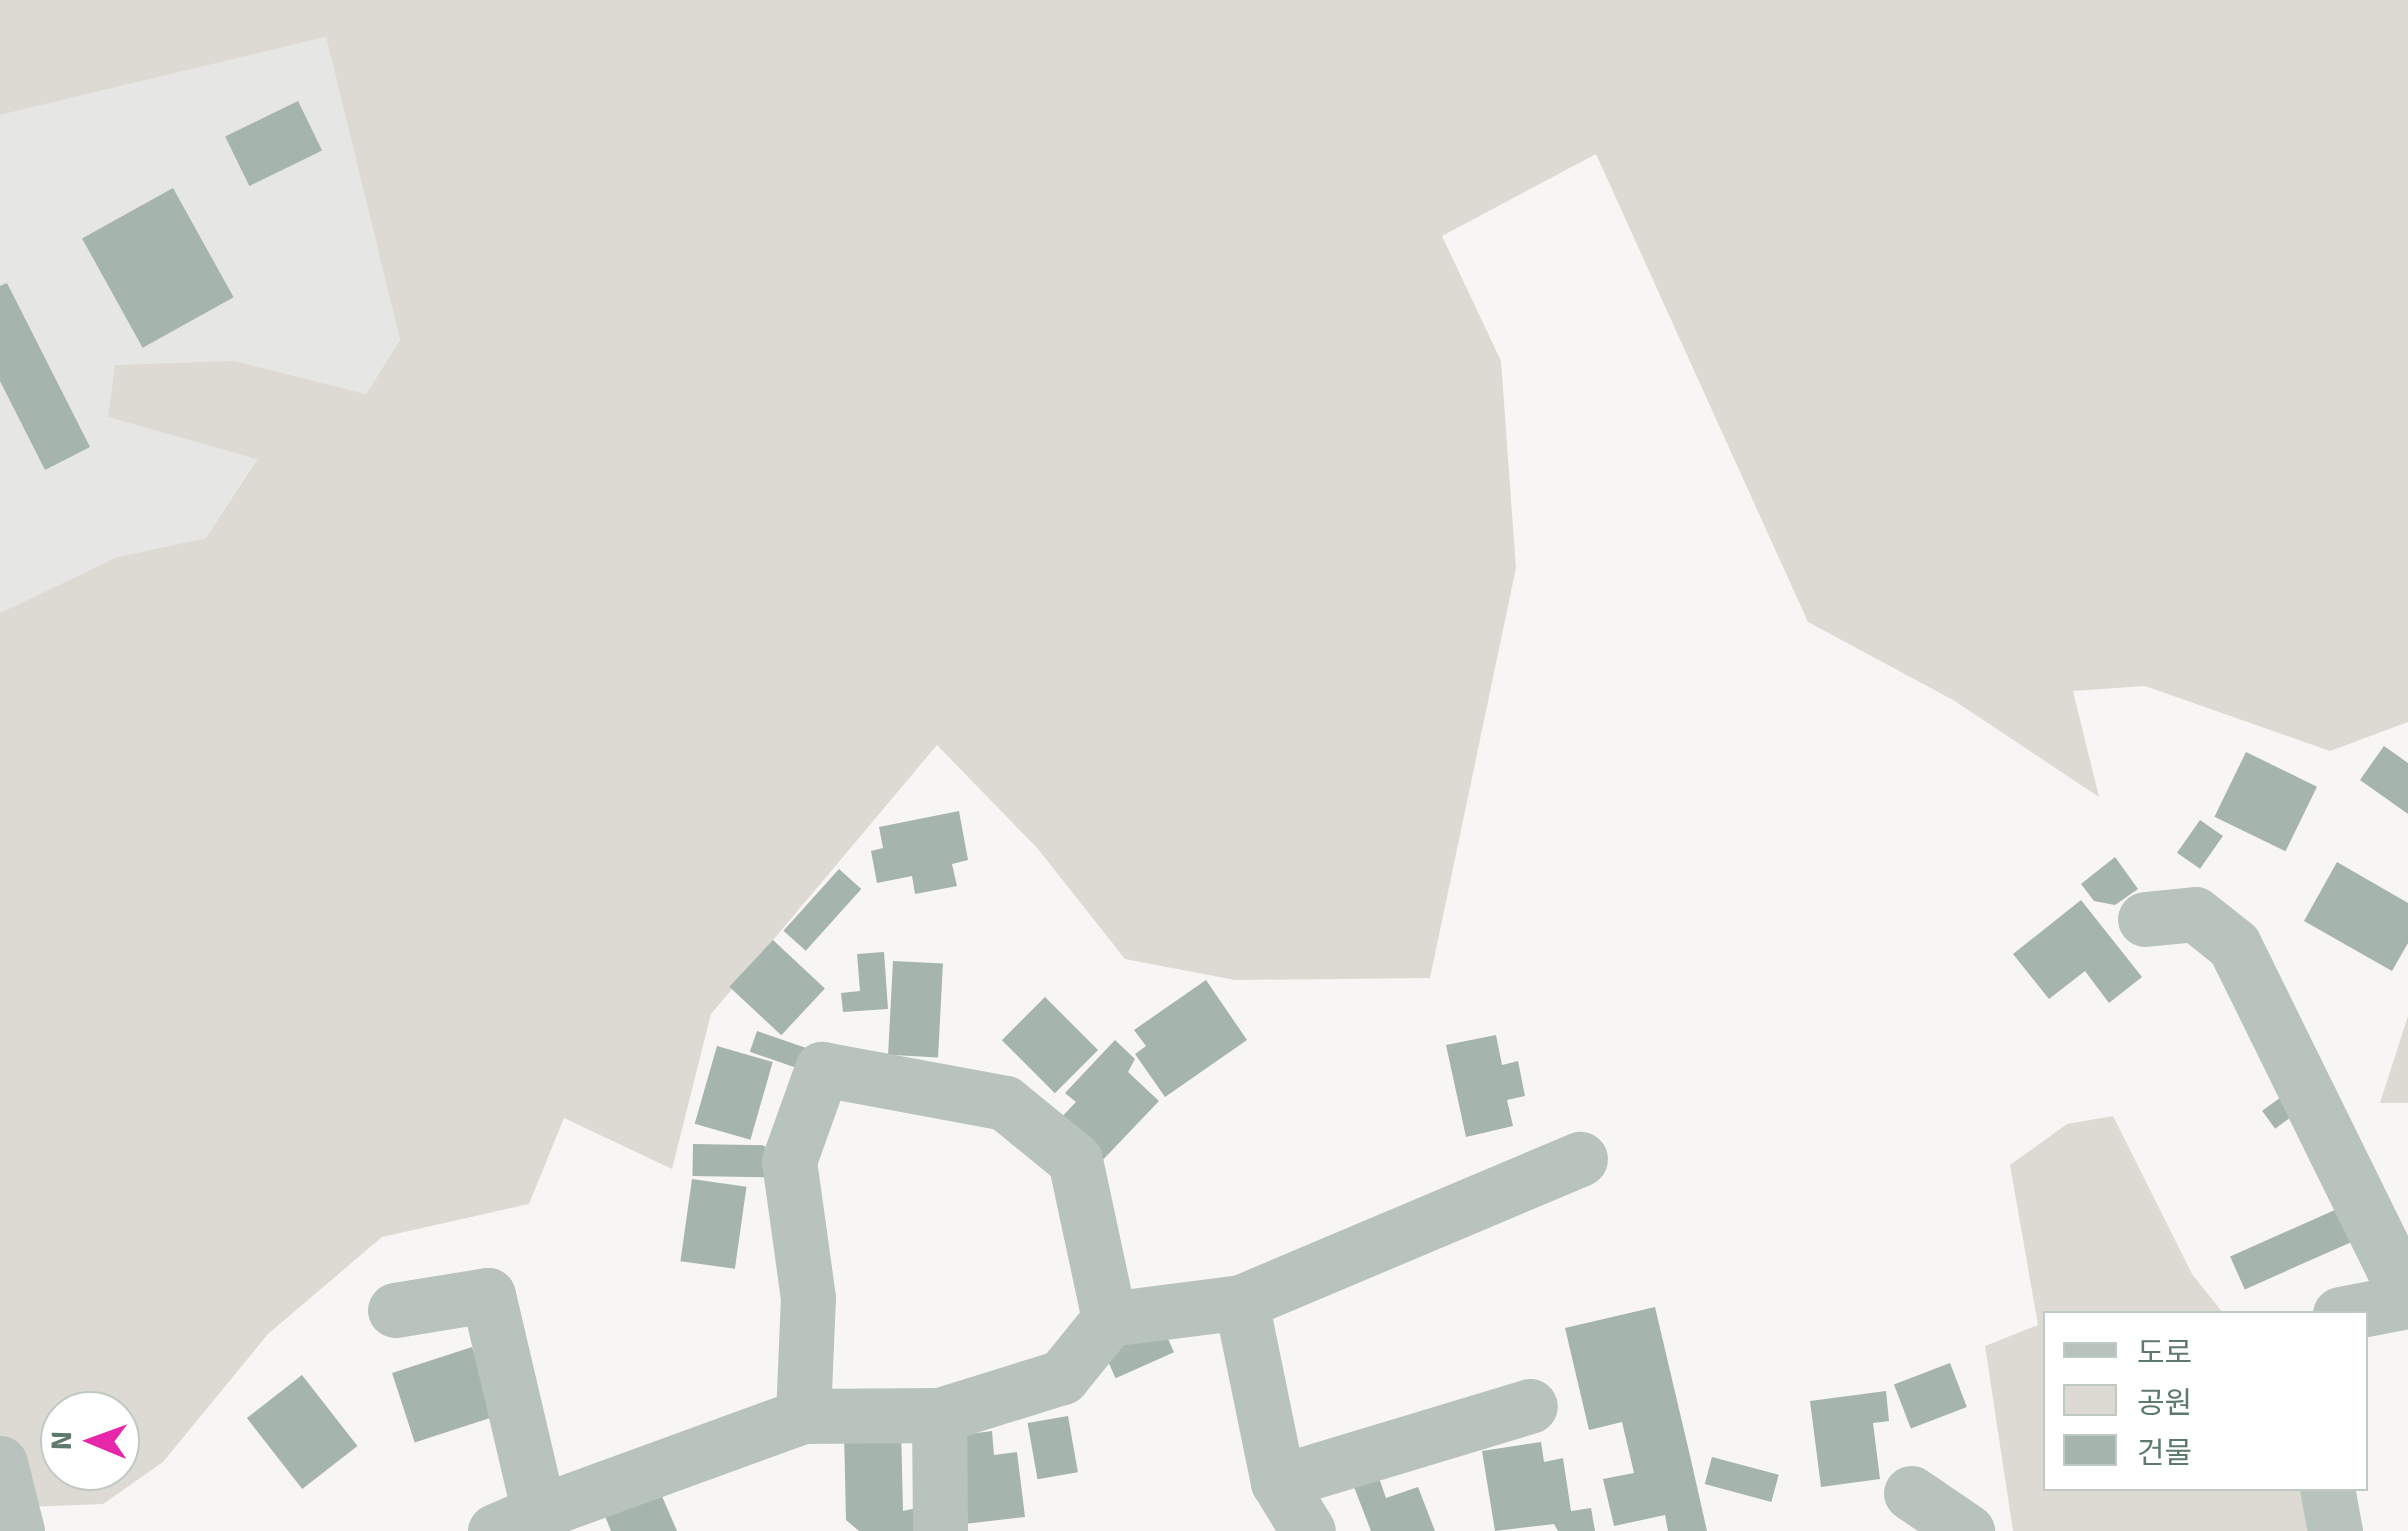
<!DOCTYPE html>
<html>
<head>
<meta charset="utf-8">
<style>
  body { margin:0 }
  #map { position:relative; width:2408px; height:1531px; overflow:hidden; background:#f8f5f5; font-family:Signika,"Noto Sans KR",sans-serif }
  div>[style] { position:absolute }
  .built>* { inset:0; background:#e6e6e4 }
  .green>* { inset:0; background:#dddad4 }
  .building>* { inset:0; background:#a5b4ac; transform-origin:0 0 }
  .minor>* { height:55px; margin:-27.5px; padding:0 27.5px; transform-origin:27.5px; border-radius:27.5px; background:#b9c3be }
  span { translate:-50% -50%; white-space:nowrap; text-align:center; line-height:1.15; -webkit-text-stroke:10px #fff; paint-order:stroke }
  .legend { position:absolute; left:2043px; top:1311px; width:325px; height:180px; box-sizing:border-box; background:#fff; border:2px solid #bfcac5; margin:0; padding:12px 18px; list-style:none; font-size:30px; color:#5e7a6d }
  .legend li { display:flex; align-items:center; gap:20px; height:50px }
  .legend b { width:50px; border:2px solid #bfcac5 }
  .north { position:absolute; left:40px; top:1391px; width:100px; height:100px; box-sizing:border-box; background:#fff; border:2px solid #bfcac5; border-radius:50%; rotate:271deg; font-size:28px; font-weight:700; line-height:40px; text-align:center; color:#5e7a6d }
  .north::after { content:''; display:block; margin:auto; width:35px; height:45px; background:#e627a9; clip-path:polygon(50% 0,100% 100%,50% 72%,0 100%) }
</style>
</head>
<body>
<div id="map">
  <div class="built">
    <i style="clip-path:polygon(326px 37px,400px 340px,366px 394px,235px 361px,109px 417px,257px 458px,206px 538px,117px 557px,0 613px,0 115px)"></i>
  </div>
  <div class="green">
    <i style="clip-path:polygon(evenodd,0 0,2408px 0,2408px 722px,2330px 751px,2145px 686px,2073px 691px,2099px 797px,1953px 700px,1808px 622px,1596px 154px,1442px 236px,1501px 361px,1516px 568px,1430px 978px,1235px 980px,1125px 959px,1038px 849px,937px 745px,711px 1014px,672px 1169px,564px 1118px,529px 1204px,382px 1237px,268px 1334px,163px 1462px,103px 1504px,0 1508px,0 613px,117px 557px,206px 538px,257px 459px,108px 417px,115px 365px,235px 361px,366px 394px,400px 340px,326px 37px,0 115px,0 0,60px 1411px,120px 1411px,120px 1471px,60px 1471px,60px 1411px)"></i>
    <i style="clip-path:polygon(2408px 1016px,2408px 1103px,2380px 1103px)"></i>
    <i style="clip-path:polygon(2113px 1116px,2192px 1274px,2223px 1313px,2046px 1314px,2046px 1488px,2331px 1489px,2355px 1531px,2013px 1531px,1985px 1346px,2038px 1325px,2010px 1165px,2067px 1124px)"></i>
  </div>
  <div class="building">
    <i style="left:298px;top:101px;width:55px;height:81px;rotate:64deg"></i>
    <i style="left:173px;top:188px;width:125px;height:104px;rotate:61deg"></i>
    <i style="clip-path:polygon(7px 283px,90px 447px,45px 470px,0 381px,0 286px)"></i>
    <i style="clip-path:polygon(2384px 746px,2408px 763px,2408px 814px,2360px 780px)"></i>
    <i style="left:2246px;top:752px;width:79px;height:72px;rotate:26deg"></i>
    <i style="clip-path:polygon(959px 811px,968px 860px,952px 864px,957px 886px,915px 894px,912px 876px,877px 883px,871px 851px,883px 848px,879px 827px)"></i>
    <i style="left:2200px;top:820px;width:28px;height:40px;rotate:35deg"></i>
    <i style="clip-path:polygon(2115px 857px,2138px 889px,2115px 905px,2094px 901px,2081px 884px)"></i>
    <i style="clip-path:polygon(2337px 862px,2408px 903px,2408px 943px,2392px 971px,2304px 921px)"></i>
    <i style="left:839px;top:869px;width:30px;height:83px;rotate:42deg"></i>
    <i style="clip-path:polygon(2081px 900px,2142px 977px,2109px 1003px,2085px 971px,2049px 999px,2013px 954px)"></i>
    <i style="left:773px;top:940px;width:71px;height:64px;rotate:43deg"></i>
    <i style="clip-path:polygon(884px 952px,888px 1009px,843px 1012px,841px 993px,860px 991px,857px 954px)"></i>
    <i style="left:893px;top:961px;width:50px;height:94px;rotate:3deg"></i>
    <i style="clip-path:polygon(1206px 980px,1247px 1040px,1165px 1097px,1135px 1054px,1146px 1046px,1134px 1030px)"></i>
    <i style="left:1045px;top:997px;width:75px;height:61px;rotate:45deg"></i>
    <i style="left:757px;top:1031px;width:59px;height:22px;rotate:19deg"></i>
    <i style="clip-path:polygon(1496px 1035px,1502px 1065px,1518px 1061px,1525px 1096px,1507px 1100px,1513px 1126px,1466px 1137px,1446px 1045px)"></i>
    <i style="clip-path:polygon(1115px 1040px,1135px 1059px,1128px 1072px,1159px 1101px,1097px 1166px,1054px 1125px,1076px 1102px,1065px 1093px)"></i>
    <i style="left:717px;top:1046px;width:58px;height:81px;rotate:16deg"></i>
    <i style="left:2284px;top:1095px;width:22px;height:27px;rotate:54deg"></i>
    <i style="left:693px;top:1144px;width:72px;height:32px;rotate:1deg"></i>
    <i style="left:692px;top:1179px;width:55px;height:83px;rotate:8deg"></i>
    <i style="left:2337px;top:1209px;width:36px;height:117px;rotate:66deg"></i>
    <i style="clip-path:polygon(1655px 1307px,1691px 1460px,1707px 1531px,1668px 1531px,1665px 1515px,1614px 1526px,1603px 1479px,1634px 1473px,1622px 1422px,1589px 1430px,1565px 1328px)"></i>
    <i style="left:1161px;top:1323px;width:32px;height:64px;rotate:66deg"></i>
    <i style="left:472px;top:1347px;width:73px;height:84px;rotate:72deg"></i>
    <i style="left:1950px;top:1363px;width:47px;height:60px;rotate:69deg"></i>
    <i style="left:302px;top:1375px;width:90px;height:70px;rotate:52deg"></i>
    <i style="clip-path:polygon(1886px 1391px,1889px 1421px,1873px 1423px,1880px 1479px,1821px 1487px,1810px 1401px)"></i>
    <i style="left:1068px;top:1416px;width:57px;height:41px;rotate:80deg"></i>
    <i style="clip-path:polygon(901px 1426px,903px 1511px,921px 1507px,923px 1531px,859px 1531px,846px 1520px,844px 1431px)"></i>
    <i style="clip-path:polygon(992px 1431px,994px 1455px,1017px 1452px,1025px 1517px,964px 1524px,954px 1436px)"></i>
    <i style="clip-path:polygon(1541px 1442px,1544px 1462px,1563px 1458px,1571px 1511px,1591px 1508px,1595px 1531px,1558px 1531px,1554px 1524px,1495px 1531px,1482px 1451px)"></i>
    <i style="left:1712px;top:1457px;width:69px;height:28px;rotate:15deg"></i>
    <i style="clip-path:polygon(1379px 1478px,1386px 1498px,1418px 1487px,1435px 1531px,1371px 1531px,1354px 1487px)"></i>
    <i style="clip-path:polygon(658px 1487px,677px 1531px,611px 1531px,603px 1511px)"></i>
  </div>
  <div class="minor">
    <i style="left:2145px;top:919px;width:50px;rotate:-5.7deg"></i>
    <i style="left:2195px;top:914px;width:50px;rotate:38.5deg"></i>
    <i style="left:2234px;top:945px;width:394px;rotate:63.8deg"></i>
    <i style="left:1241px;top:1302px;width:184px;rotate:78.4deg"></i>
    <i style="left:1278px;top:1482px;width:57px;rotate:58.5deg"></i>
    <i style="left:395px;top:1310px;width:94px;rotate:-9.2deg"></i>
    <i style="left:488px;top:1295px;width:223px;rotate:76.8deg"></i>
    <i style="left:539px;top:1512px;width:48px;rotate:156.6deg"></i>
    <i style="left:2340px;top:1314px;width:69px;rotate:-10.8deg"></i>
    <i style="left:1109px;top:1319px;width:133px;rotate:-7.3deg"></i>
    <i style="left:1241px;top:1302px;width:368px;rotate:-22.9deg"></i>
    <i style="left:803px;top:1416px;width:118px;rotate:-87.6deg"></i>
    <i style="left:808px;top:1298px;width:138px;rotate:-97.9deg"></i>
    <i style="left:789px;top:1161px;width:98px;rotate:-70.3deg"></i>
    <i style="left:822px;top:1069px;width:186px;rotate:10.5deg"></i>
    <i style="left:1005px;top:1103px;width:90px;rotate:39.2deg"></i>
    <i style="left:1075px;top:1160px;width:163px;rotate:77.9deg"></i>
    <i style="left:1109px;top:1319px;width:75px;rotate:129deg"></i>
    <i style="left:1062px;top:1377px;width:129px;rotate:162.8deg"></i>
    <i style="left:0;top:1463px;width:70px;rotate:76deg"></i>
    <i style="left:1278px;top:1482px;width:263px;rotate:-16.8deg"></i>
    <i style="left:2327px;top:1488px;width:44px;rotate:79.5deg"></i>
    <i style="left:1911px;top:1493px;width:68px;rotate:34.2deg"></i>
    <i style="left:539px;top:1512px;width:281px;rotate:-20deg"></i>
    <i style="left:803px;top:1416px;width:136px;rotate:-0.4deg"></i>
    <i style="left:939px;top:1415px;width:116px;rotate:89.5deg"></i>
  </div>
  <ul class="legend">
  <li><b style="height:12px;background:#b9c3be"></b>도로</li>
  <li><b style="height:28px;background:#dddad4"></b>공원</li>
  <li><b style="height:28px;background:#a5b4ac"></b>건물</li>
  </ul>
  <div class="north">N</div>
</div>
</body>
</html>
